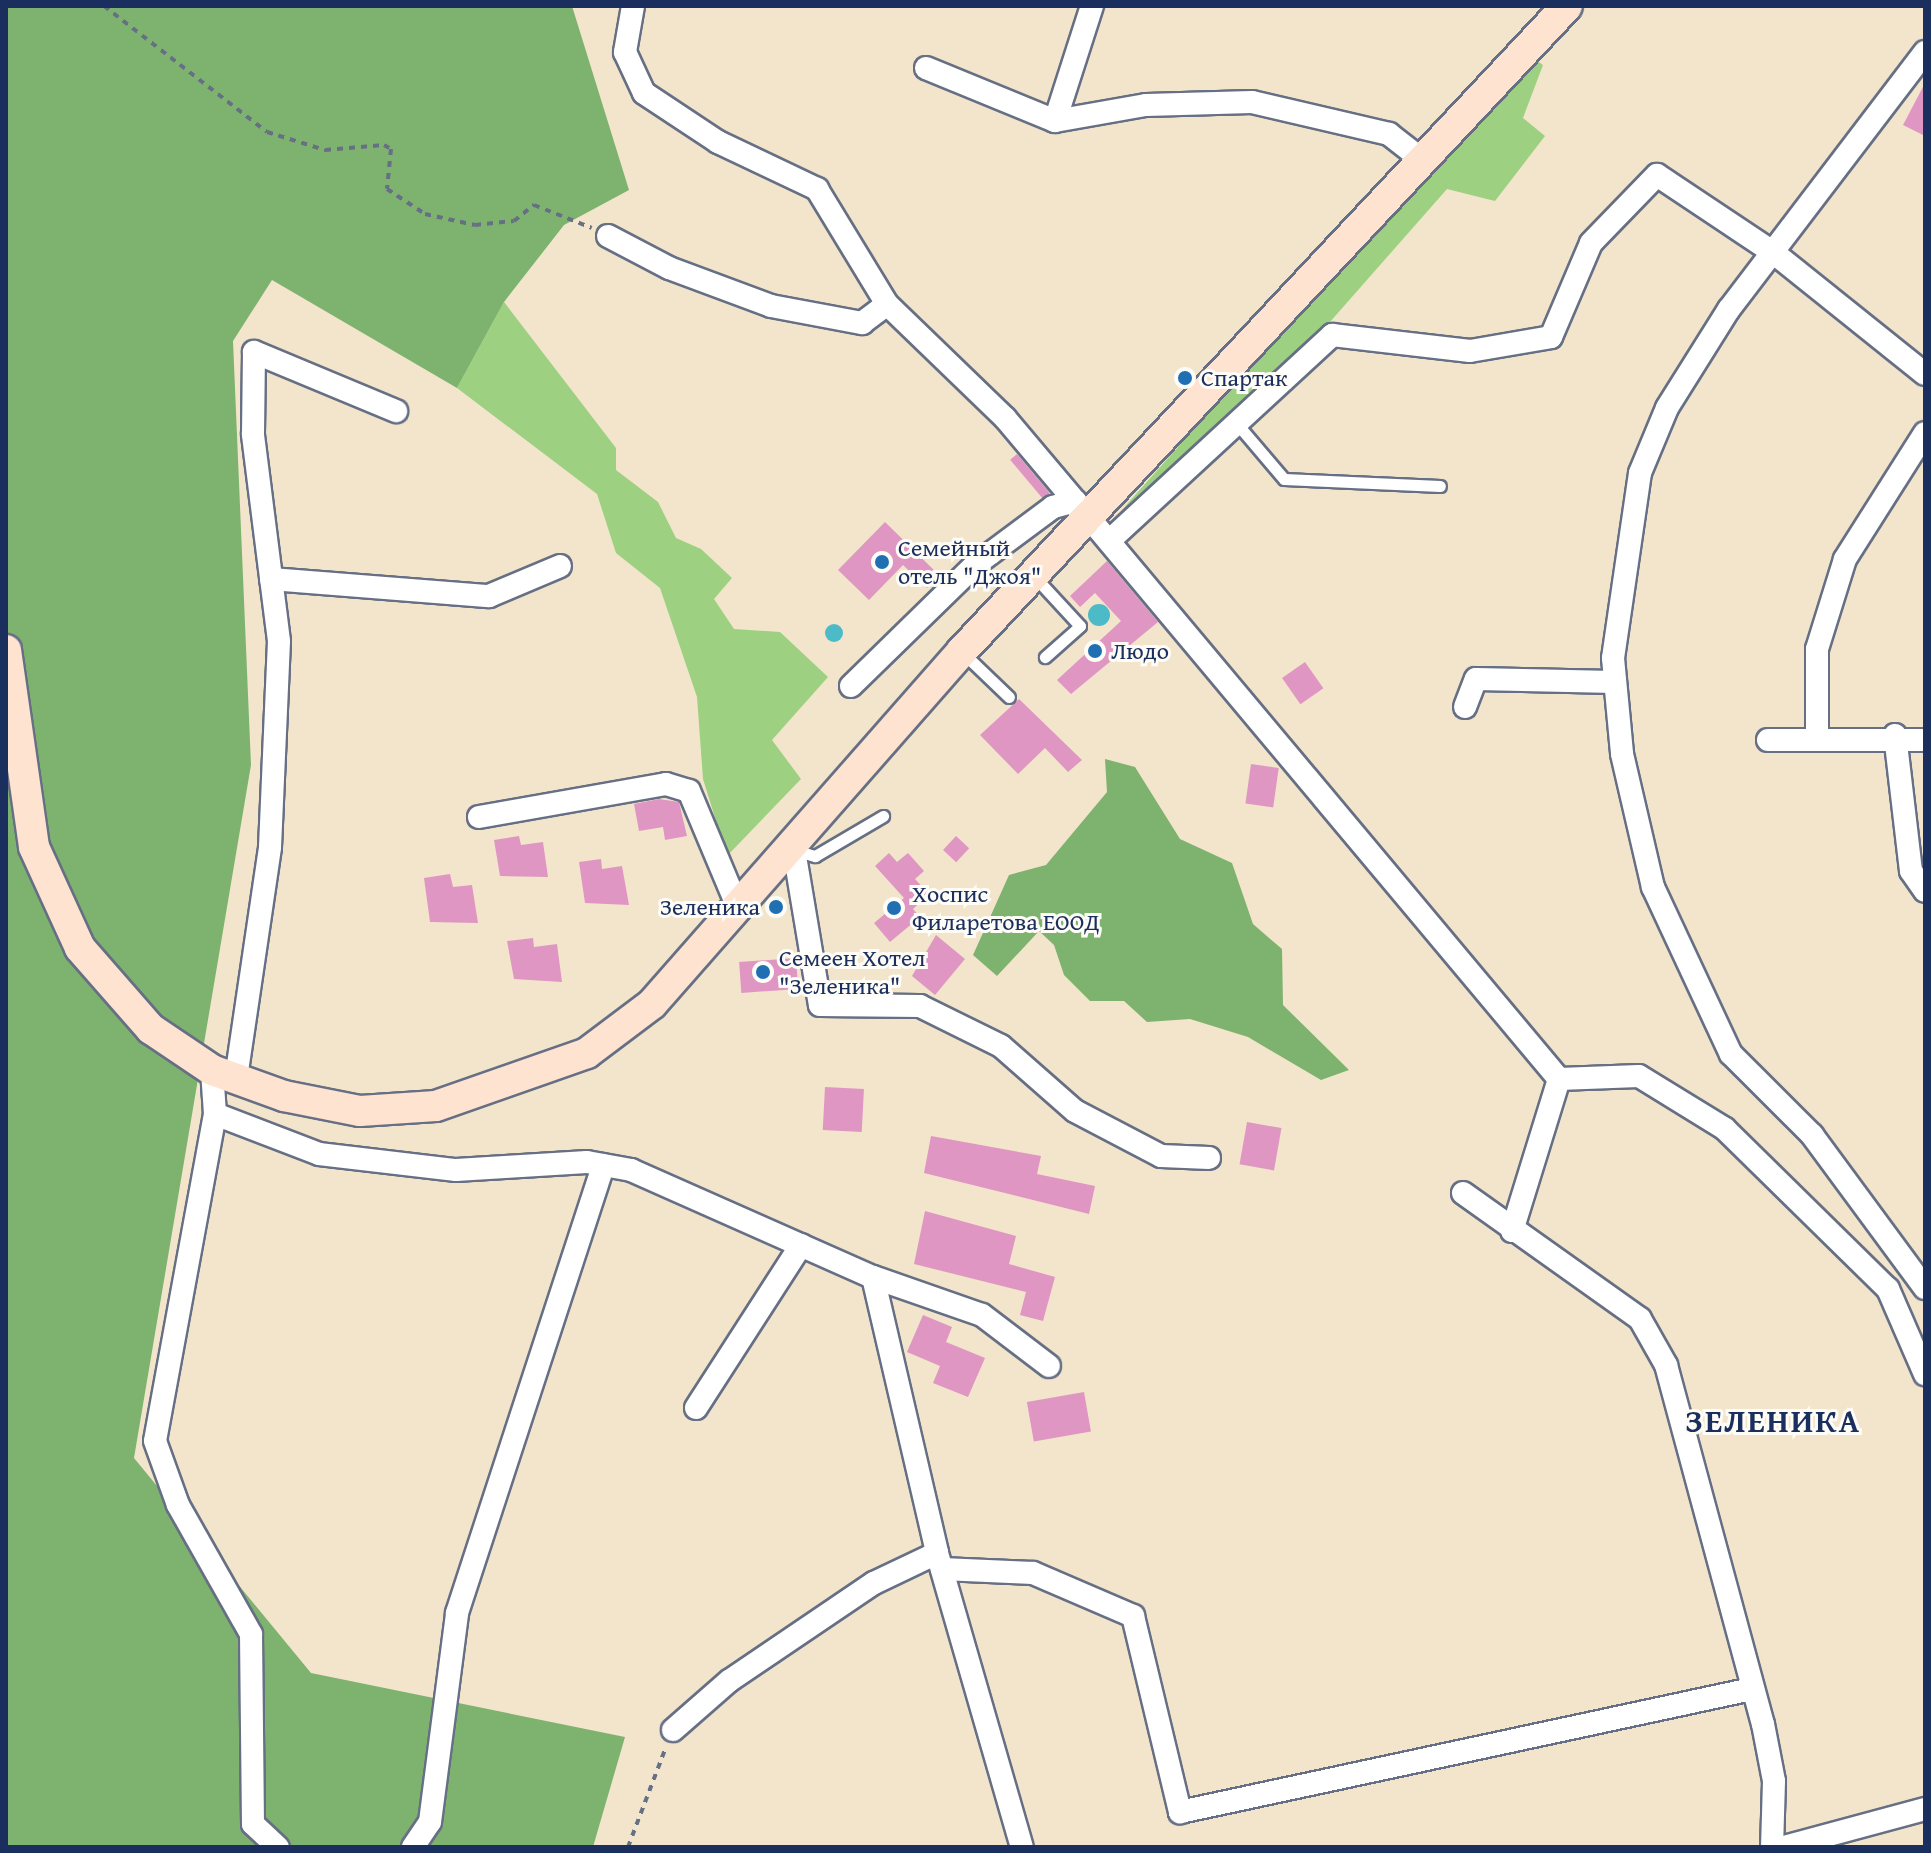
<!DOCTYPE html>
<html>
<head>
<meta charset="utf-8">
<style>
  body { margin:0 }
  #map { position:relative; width:1931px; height:1853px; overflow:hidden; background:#f2e5cb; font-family:"Gentium Book Plus",serif }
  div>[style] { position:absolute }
  .green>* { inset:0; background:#9dd181 }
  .forest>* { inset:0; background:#7eb36f }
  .water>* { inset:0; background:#4dbac8 }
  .round { border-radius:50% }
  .building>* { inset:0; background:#e096c3; transform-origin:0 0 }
  .path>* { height:4px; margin-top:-2px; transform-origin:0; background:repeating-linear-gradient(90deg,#666f84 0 6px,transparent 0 12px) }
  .roads { filter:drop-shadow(2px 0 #666f84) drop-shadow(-2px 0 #666f84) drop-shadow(0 2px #666f84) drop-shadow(0 -2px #666f84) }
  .service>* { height:11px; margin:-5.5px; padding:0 5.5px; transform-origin:5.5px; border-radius:5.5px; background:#fff }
  .minor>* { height:22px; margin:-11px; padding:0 11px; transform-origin:11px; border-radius:11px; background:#fff }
  .secondary>* { height:30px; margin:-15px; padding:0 15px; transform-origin:15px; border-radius:15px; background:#fee3d1 }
  .dots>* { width:22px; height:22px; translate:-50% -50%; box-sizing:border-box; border:4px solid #fdfcf7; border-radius:50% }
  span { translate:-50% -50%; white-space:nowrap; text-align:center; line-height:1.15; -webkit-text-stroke:6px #fdfcf7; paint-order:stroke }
  .poi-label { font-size:24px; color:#1b2f5e }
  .left { translate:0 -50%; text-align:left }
  .right { translate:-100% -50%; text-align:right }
  .district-label { font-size:32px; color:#1b2f5e; font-weight:700; letter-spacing:2px }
  .frame { position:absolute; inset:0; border:8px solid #1b2f5e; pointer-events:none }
</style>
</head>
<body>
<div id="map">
  <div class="green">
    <i style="clip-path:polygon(1536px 60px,1543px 65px,1523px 118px,1545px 136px,1495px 201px,1447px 189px,1322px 331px,1116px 528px,1112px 521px,1259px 356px)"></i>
    <i style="clip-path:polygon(504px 302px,616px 448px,616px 470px,658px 502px,676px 538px,701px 549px,732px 578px,714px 599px,734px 629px,780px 632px,828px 677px,772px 740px,801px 779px,727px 856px,703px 779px,697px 697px,660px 588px,616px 553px,597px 494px,457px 388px)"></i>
  </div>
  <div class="forest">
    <i style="clip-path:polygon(6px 6px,572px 6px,629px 190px,564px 225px,504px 302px,457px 388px,272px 280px,233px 341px,251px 765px,134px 1458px,311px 1673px,625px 1737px,593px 1847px,6px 1847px)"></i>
    <i style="clip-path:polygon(1105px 759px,1135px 767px,1180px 839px,1232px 863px,1253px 924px,1282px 949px,1283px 1005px,1349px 1070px,1321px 1080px,1248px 1037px,1190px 1019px,1147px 1022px,1124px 1001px,1090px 1001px,1064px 975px,1054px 945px,1039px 931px,997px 976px,973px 955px,1009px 875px,1046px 865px,1107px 792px)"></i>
  </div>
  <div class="water">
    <i class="round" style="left:1088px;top:604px;width:22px;height:22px"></i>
    <i class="round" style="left:825px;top:624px;width:18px;height:18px"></i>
  </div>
  <div class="building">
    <i style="clip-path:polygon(1925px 83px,1925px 136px,1903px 125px)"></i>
    <i style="left:1017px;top:454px;width:51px;height:9px;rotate:50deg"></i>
    <i style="clip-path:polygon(885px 522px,939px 575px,927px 588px,903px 565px,869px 600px,838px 570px)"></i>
    <i style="clip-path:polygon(1107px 561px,1158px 622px,1071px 694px,1057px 680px,1121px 621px,1095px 593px,1080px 607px,1070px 596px)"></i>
    <i style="left:1305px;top:662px;width:32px;height:28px;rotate:55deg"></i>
    <i style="clip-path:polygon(1019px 699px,1082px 760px,1068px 772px,1045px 748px,1018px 774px,980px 735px)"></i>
    <i style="left:1251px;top:764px;width:28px;height:40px;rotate:8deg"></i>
    <i style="clip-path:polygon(659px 799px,679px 802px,687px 836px,665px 840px,663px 827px,639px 831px,634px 804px)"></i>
    <i style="clip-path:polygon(519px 836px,521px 845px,543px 842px,548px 877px,500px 876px,494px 840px)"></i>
    <i style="left:956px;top:836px;width:18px;height:19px;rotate:43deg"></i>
    <i style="clip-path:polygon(889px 853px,897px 862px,908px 853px,924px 871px,915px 879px,929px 894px,913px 909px,920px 917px,890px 942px,874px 923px,904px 898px,875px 866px)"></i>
    <i style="clip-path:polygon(601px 859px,602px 869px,622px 866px,629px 905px,585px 903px,579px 862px)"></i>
    <i style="clip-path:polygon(450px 874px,453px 887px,472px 885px,478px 923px,430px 922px,424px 878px)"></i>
    <i style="clip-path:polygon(936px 935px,965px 959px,935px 995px,912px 976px)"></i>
    <i style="clip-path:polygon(533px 938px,534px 947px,557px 944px,562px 982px,514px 979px,507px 941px)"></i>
    <i style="left:796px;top:958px;width:31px;height:57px;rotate:86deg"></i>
    <i style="left:825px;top:1087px;width:39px;height:43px;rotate:3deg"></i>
    <i style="left:1247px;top:1122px;width:35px;height:43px;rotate:10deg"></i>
    <i style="clip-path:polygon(931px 1136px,1041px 1156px,1037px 1174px,1095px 1186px,1089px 1214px,924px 1173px)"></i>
    <i style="clip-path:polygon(925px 1211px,1016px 1236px,1009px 1264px,1055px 1277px,1043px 1321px,1020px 1315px,1026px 1292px,914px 1264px)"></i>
    <i style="clip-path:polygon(923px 1315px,952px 1327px,946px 1342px,985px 1358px,968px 1397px,933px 1383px,940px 1366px,907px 1352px)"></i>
    <i style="left:1084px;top:1392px;width:40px;height:58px;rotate:80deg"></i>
  </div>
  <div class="path">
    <i style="left:104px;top:6px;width:206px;rotate:37.7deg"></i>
    <i style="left:267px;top:132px;width:61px;rotate:17.2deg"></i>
    <i style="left:325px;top:150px;width:59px;rotate:-4.8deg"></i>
    <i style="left:384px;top:145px;width:8px;rotate:30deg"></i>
    <i style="left:391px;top:149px;width:40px;rotate:95.7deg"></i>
    <i style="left:387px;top:189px;width:45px;rotate:33.3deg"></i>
    <i style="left:425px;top:214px;width:51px;rotate:12.4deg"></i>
    <i style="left:475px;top:225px;width:39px;rotate:-6deg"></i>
    <i style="left:514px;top:221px;width:26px;rotate:-39deg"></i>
    <i style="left:534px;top:205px;width:62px;rotate:21.6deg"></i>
    <i style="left:628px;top:1847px;width:107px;rotate:-69.2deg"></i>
  </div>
  <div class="roads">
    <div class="service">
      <i style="left:1238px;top:425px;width:71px;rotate:49.6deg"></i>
      <i style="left:1284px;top:479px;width:156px;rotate:2.6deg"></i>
      <i style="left:1033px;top:575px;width:69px;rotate:47.3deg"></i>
      <i style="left:1080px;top:626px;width:47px;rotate:138.5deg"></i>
      <i style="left:962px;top:652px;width:65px;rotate:43.8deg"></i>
      <i style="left:795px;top:850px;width:21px;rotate:17deg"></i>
      <i style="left:815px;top:856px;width:79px;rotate:-30.5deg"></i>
    </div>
    <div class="minor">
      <i style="left:633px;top:6px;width:47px;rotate:99.9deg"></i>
      <i style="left:625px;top:52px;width:45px;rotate:65.1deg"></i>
      <i style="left:644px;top:93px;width:89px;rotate:33.5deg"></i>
      <i style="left:718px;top:142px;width:110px;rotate:25.4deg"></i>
      <i style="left:817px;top:189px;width:135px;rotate:58.7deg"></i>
      <i style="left:887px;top:304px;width:164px;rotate:44deg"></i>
      <i style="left:1005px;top:418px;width:109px;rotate:49.9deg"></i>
      <i style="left:1925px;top:52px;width:323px;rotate:127.3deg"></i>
      <i style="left:1729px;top:309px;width:117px;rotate:122.1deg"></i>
      <i style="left:1667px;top:408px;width:70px;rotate:112.6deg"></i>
      <i style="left:1640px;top:473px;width:187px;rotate:98.3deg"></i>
      <i style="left:1613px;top:658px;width:96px;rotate:84.6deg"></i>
      <i style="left:1622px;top:754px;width:137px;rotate:76.9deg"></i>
      <i style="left:1653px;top:887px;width:184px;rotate:65deg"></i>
      <i style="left:1731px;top:1054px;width:115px;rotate:45deg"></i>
      <i style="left:1812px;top:1135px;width:190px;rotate:53.6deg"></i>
      <i style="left:926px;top:68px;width:139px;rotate:22.3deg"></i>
      <i style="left:1055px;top:121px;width:92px;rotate:-10deg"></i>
      <i style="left:1146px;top:105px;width:106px;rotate:-1.6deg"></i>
      <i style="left:1252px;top:102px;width:141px;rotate:13.1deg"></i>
      <i style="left:1389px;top:134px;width:39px;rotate:38deg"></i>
      <i style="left:1055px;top:121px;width:121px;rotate:-72.2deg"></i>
      <i style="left:608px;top:236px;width:69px;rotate:27.7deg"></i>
      <i style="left:669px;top:268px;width:109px;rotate:20.4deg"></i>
      <i style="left:771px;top:306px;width:93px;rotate:10.6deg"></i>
      <i style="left:862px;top:323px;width:31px;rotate:-37deg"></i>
      <i style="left:1109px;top:541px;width:304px;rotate:-42.7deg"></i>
      <i style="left:1332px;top:335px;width:139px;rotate:6.6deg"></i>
      <i style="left:1470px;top:351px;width:82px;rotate:-9.8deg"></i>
      <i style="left:1551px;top:337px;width:102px;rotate:-66.9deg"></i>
      <i style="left:1591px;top:243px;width:95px;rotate:-45.9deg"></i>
      <i style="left:1657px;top:175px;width:141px;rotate:33.7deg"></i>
      <i style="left:1774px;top:253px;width:193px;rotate:38.7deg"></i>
      <i style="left:271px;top:579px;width:219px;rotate:4.5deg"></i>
      <i style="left:489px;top:596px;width:77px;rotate:-22.9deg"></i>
      <i style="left:851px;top:686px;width:173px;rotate:-44.3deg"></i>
      <i style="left:975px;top:565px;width:97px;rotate:-36.6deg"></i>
      <i style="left:1053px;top:507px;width:23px;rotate:-15deg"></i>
      <i style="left:1075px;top:501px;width:754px;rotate:50.06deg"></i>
      <i style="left:1559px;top:1079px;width:80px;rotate:-2.1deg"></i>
      <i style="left:1639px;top:1076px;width:101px;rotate:31.6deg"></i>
      <i style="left:1725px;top:1129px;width:228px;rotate:44.5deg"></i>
      <i style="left:1888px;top:1289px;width:93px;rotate:66.5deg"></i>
      <i style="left:1465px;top:707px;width:30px;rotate:-69deg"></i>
      <i style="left:1476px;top:679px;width:139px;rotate:1.2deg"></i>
      <i style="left:1895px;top:735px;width:137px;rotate:83.3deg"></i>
      <i style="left:1911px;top:871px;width:24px;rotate:55deg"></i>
      <i style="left:1817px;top:736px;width:87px;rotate:-90deg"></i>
      <i style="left:1817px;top:649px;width:94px;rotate:-72.7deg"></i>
      <i style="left:1845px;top:559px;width:149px;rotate:-57.6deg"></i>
      <i style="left:1768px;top:740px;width:157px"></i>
      <i style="left:479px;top:817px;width:190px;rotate:-10deg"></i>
      <i style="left:666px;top:784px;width:24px;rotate:17deg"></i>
      <i style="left:689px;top:791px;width:129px;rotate:67.2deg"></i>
      <i style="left:794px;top:850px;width:157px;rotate:80.5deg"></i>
      <i style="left:820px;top:1005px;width:100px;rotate:0.6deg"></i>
      <i style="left:920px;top:1006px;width:90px;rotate:26.3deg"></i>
      <i style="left:1001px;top:1046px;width:98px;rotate:41.3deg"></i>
      <i style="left:1075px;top:1111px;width:97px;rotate:27.6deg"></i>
      <i style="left:1161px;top:1156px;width:48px;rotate:2.4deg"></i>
      <i style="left:212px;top:1070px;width:44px;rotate:86.1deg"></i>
      <i style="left:215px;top:1114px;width:111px;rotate:21deg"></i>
      <i style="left:319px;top:1154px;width:138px;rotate:6.7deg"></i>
      <i style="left:456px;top:1170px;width:131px;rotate:-3.5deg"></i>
      <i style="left:587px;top:1162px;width:45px;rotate:10.3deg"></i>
      <i style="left:631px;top:1170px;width:265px;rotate:23.9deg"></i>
      <i style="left:873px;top:1277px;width:283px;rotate:76.9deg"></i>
      <i style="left:937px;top:1553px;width:306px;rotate:73.9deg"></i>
      <i style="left:236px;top:1078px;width:233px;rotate:-81.6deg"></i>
      <i style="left:270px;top:847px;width:206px;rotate:-87.5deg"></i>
      <i style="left:279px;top:641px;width:209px;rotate:-97.2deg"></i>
      <i style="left:253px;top:434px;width:82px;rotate:-89.3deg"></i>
      <i style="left:254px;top:352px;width:154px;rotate:22.6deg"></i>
      <i style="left:215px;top:1114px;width:332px;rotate:100.4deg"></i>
      <i style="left:155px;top:1441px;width:68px;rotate:70.2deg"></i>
      <i style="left:178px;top:1505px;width:148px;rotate:60.5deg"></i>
      <i style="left:251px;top:1634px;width:190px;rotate:89.4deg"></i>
      <i style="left:253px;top:1824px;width:34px;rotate:43deg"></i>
      <i style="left:1463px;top:1193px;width:217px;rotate:35.4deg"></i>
      <i style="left:1640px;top:1319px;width:53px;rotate:60.5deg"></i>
      <i style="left:1666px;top:1365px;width:372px;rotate:74.9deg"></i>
      <i style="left:1763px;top:1724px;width:58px;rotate:79.1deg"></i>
      <i style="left:1774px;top:1781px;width:66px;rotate:91.7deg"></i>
      <i style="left:1512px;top:1231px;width:159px;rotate:-72.8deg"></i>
      <i style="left:873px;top:1277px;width:115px;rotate:19.2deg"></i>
      <i style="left:982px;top:1315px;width:84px;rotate:37.3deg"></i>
      <i style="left:696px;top:1408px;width:194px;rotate:-57.2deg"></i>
      <i style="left:942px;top:1569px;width:91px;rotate:2.5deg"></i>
      <i style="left:1033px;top:1573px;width:109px;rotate:23.3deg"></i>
      <i style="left:1133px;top:1616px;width:202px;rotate:76.5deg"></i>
      <i style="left:1180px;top:1812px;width:585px;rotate:-12.14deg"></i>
      <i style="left:673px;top:1730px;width:74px;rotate:-41.2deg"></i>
      <i style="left:729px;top:1681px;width:175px;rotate:-34.1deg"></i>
      <i style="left:874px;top:1583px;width:70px;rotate:-25.5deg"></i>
      <i style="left:413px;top:1847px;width:30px;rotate:-56deg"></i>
      <i style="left:430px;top:1822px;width:211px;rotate:-82.6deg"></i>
      <i style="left:457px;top:1613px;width:471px;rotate:-71.9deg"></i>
      <i style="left:1784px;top:1847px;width:146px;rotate:-15.1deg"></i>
    </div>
    <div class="secondary">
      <i style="left:6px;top:650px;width:199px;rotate:81.9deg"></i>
      <i style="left:34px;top:847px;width:111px;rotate:65.5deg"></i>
      <i style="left:80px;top:948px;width:108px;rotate:48.8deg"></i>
      <i style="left:151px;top:1029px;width:73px;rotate:33.9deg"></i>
      <i style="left:212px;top:1070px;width:77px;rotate:19.9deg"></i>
      <i style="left:284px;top:1096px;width:77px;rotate:11.2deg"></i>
      <i style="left:360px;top:1111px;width:76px;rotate:-3.8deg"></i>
      <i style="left:436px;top:1106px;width:160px;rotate:-19.3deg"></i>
      <i style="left:587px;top:1053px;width:81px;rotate:-37deg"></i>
      <i style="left:652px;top:1004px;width:470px;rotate:-48.7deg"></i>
      <i style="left:962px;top:651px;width:884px;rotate:-46.83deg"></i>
    </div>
  </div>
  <div class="dots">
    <i style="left:1185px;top:378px;background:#1f6fb2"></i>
    <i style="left:882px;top:562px;background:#1f6fb2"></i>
    <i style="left:1095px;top:651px;background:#1f6fb2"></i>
    <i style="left:776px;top:907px;background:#1f6fb2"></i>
    <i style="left:894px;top:908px;background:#1f6fb2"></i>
    <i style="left:763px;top:972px;background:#1f6fb2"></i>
  </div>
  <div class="poi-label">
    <span class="left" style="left:1201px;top:378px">Спартак</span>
    <span class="left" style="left:898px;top:562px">Семейный<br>отель "Джоя"</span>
    <span class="left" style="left:1111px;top:651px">Людо</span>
    <span class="left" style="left:912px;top:908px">Хоспис<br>Филаретова ЕООД</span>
    <span class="right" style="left:760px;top:907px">Зеленика</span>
    <span class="left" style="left:779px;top:972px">Семеен Хотел<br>"Зеленика"</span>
  </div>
  <div class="district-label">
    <span style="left:1773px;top:1421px">ЗЕЛЕНИКА</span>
  </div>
  <div class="frame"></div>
</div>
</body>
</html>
